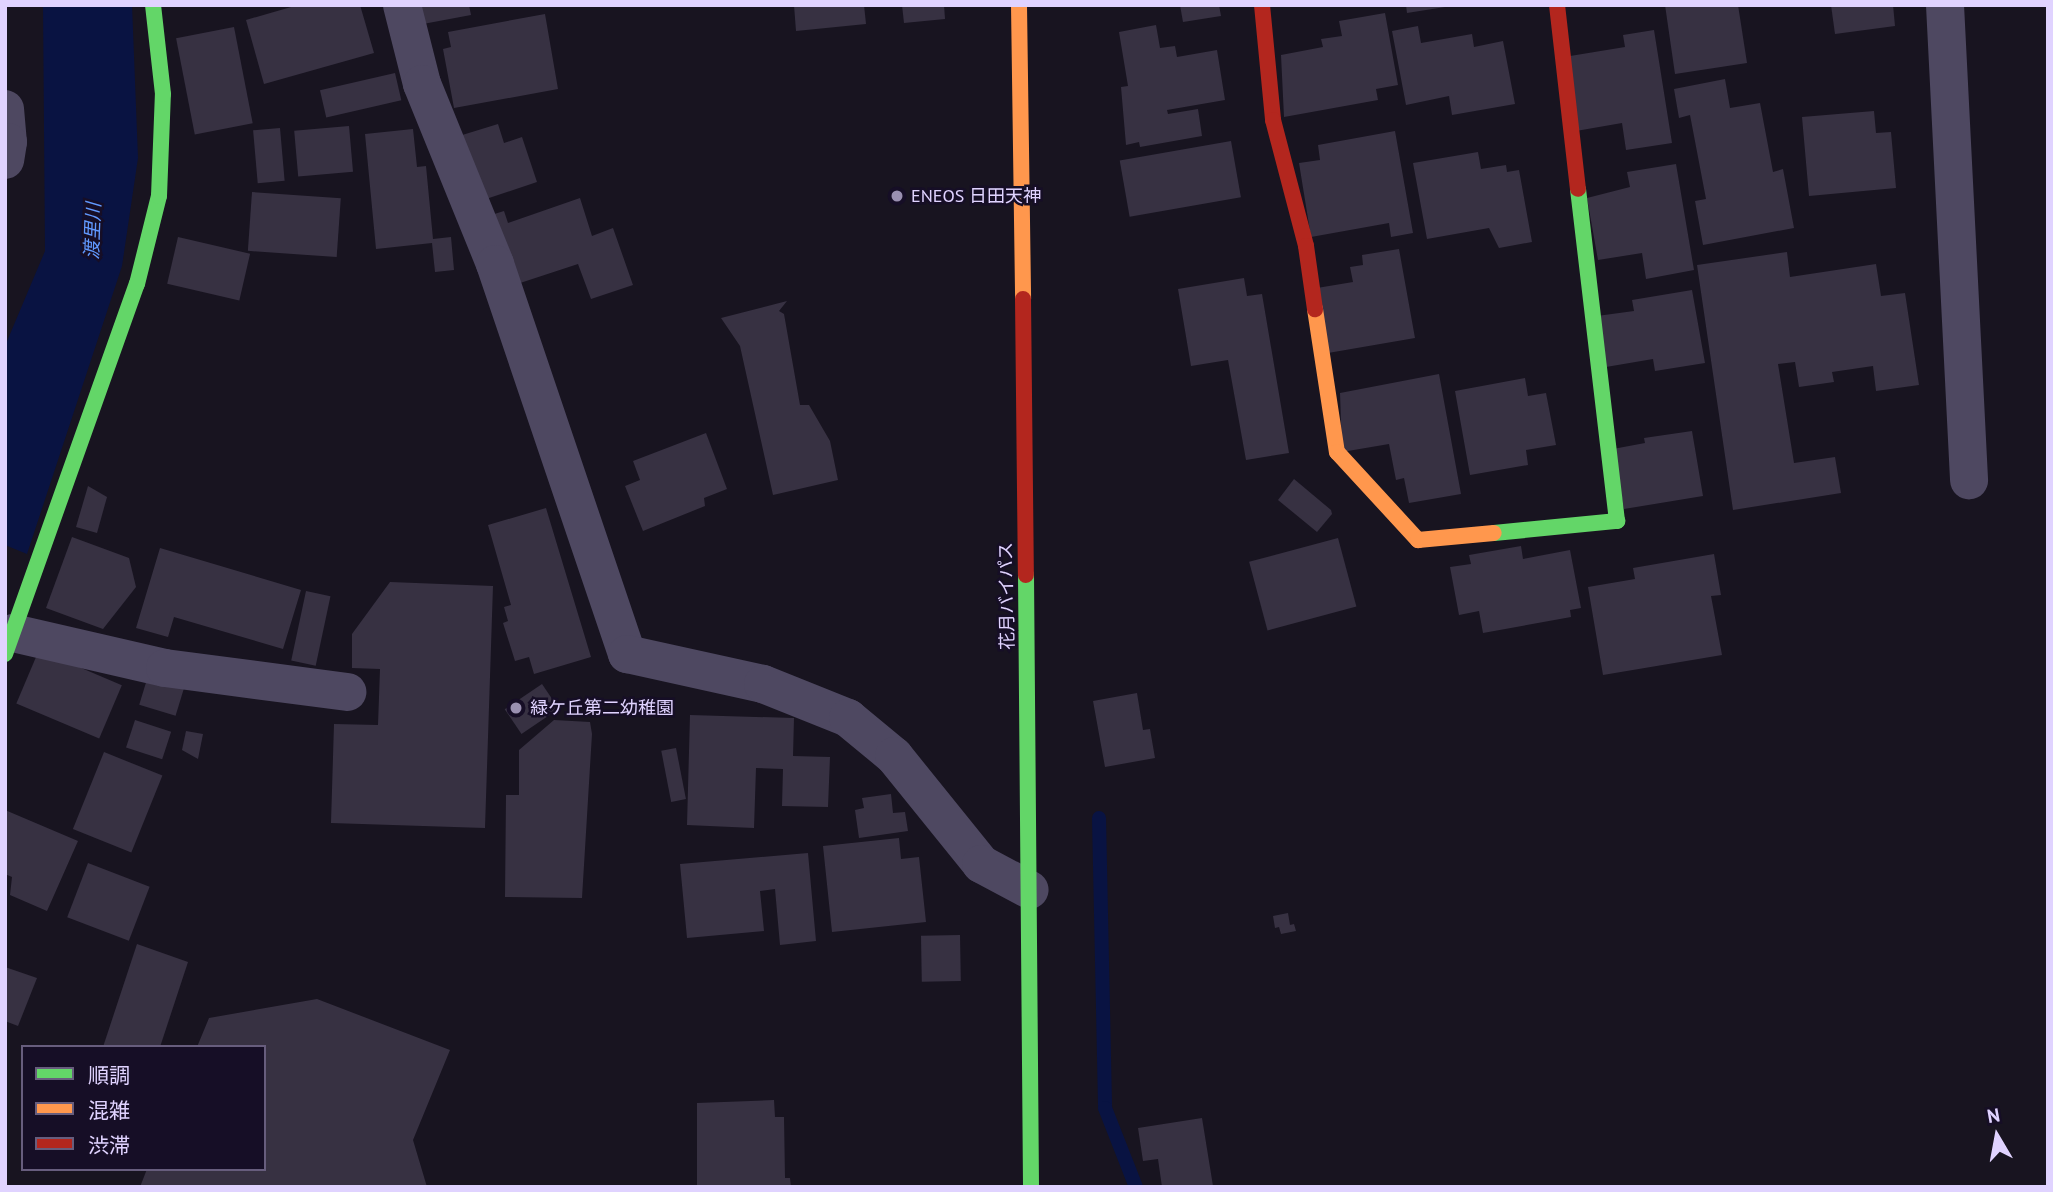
<!DOCTYPE html>
<html>
<head>
<meta charset="utf-8">
<style>
  body { margin:0 }
  #map { position:relative; width:2053px; height:1192px; overflow:hidden; background:#181420; font-family:"PT Sans","Noto Sans JP",sans-serif }
  div>[style] { position:absolute }
  .water>* { inset:0; background:#091342 }
  .stream>* { height:14px; margin:-7px; padding:0 7px; transform-origin:7px; border-radius:7px; background:#091342 }
  .building>* { inset:0; background:#373142; transform-origin:0 0 }
  .street>* { height:38px; margin:-19px; padding:0 19px; transform-origin:19px; border-radius:19px; background:#4e4861 }
  .fast>* { height:16px; margin:-8px; padding:0 8px; transform-origin:8px; border-radius:8px; background:#63d668 }
  .slow>* { height:16px; margin:-8px; padding:0 8px; transform-origin:8px; border-radius:8px; background:#ff974d }
  .jam>* { height:16px; margin:-8px; padding:0 8px; transform-origin:8px; border-radius:8px; background:#b3261e }
  .dots>* { width:19px; height:19px; translate:-50% -50%; box-sizing:border-box; border:4px solid #160e26; border-radius:50% }
  span { translate:-50% -50%; white-space:nowrap; text-align:center; line-height:1.15; -webkit-text-stroke:5px #160e26; paint-order:stroke }
  .poi-label { font-size:18px; color:#e0d3ff }
  .left { translate:0 -50%; text-align:left }
  .street-label { font-size:18px; color:#e0d3ff }
  .water-label { font-size:19px; color:#6199ff; font-style:italic }
  .frame { position:absolute; inset:0; border:7px solid #e0d3ff; pointer-events:none }
  .legend { position:absolute; left:21px; top:1045px; width:245px; height:126px; box-sizing:border-box; background:#160e26; border:2px solid #675d7d; margin:0; padding:9px 12px; list-style:none; font-size:21px; color:#e0d3ff }
  .legend li { display:flex; align-items:center; gap:14px; height:35px }
  .legend b { width:35px; border:2px solid #675d7d }
  .north { position:absolute; left:1962px; top:1101px; width:70px; height:70px; -webkit-text-stroke:5px #160e26; paint-order:stroke; rotate:350deg; font-size:19px; font-weight:700; line-height:28px; text-align:center; color:#e0d3ff }
  .north::after { content:''; display:block; margin:auto; width:24px; height:32px; background:#e0d3ff; clip-path:polygon(50% 0,100% 100%,50% 72%,0 100%) }
</style>
</head>
<body>
<div id="map">
  <div class="water">
    <i style="clip-path:polygon(43px 5px,132px 5px,138px 158px,122px 266px,27px 554px,5px 545px,5px 346px,45px 251px)"></i>
  </div>
  <div class="stream">
    <i style="left:1099px;top:818px;width:290px;rotate:88.8deg"></i>
    <i style="left:1105px;top:1108px;width:85px;rotate:68.6deg"></i>
  </div>
  <div class="building">
    <i style="clip-path:polygon(298px 5px,360px 5px,374px 53px,264px 84px,246px 20px)"></i>
    <i style="clip-path:polygon(419px 5px,469px 5px,471px 15px,423px 24px)"></i>
    <i style="clip-path:polygon(794px 5px,864px 5px,866px 24px,796px 31px)"></i>
    <i style="clip-path:polygon(902px 5px,944px 5px,945px 19px,904px 23px)"></i>
    <i style="clip-path:polygon(1180px 5px,1219px 5px,1221px 16px,1183px 22px)"></i>
    <i style="clip-path:polygon(1406px 5px,1444px 5px,1445px 7px,1407px 13px)"></i>
    <i style="clip-path:polygon(1665px 5px,1738px 5px,1747px 63px,1675px 74px)"></i>
    <i style="clip-path:polygon(1831px 5px,1893px 5px,1895px 26px,1835px 34px)"></i>
    <i style="clip-path:polygon(1385px 13px,1398px 85px,1376px 89px,1378px 100px,1284px 117px,1281px 55px,1323px 47px,1321px 39px,1342px 36px,1339px 21px)"></i>
    <i style="clip-path:polygon(545px 14px,558px 89px,454px 108px,443px 49px,451px 47px,448px 32px)"></i>
    <i style="clip-path:polygon(1156px 25px,1160px 48px,1175px 46px,1177px 57px,1217px 50px,1225px 100px,1167px 110px,1168px 114px,1198px 109px,1202px 136px,1140px 147px,1139px 142px,1126px 145px,1121px 87px,1128px 86px,1119px 32px)"></i>
    <i style="clip-path:polygon(1418px 26px,1421px 43px,1472px 34px,1474px 47px,1503px 41px,1515px 104px,1452px 115px,1449px 96px,1406px 105px,1392px 31px)"></i>
    <i style="left:234px;top:27px;width:98px;height:59px;rotate:79deg"></i>
    <i style="clip-path:polygon(1654px 30px,1672px 143px,1626px 150px,1622px 123px,1576px 131px,1564px 57px,1625px 47px,1623px 35px)"></i>
    <i style="left:395px;top:73px;width:28px;height:77px;rotate:77deg"></i>
    <i style="clip-path:polygon(1725px 79px,1730px 108px,1760px 103px,1773px 172px,1783px 169px,1794px 228px,1703px 245px,1695px 201px,1706px 199px,1690px 115px,1679px 118px,1674px 89px)"></i>
    <i style="clip-path:polygon(1874px 111px,1876px 133px,1891px 132px,1896px 188px,1809px 196px,1802px 117px)"></i>
    <i style="clip-path:polygon(498px 124px,504px 143px,522px 137px,537px 182px,480px 201px,459px 136px)"></i>
    <i style="left:349px;top:126px;width:46px;height:55px;rotate:85deg"></i>
    <i style="left:280px;top:128px;width:53px;height:27px;rotate:85deg"></i>
    <i style="clip-path:polygon(413px 129px,417px 167px,426px 166px,433px 239px,451px 237px,454px 270px,435px 272px,432px 243px,376px 249px,365px 134px)"></i>
    <i style="clip-path:polygon(1395px 131px,1413px 233px,1391px 237px,1389px 223px,1311px 237px,1299px 163px,1320px 160px,1318px 145px)"></i>
    <i style="left:1231px;top:141px;width:57px;height:113px;rotate:80deg"></i>
    <i style="clip-path:polygon(1478px 152px,1481px 169px,1506px 165px,1507px 172px,1519px 170px,1532px 242px,1499px 248px,1489px 228px,1427px 239px,1413px 163px)"></i>
    <i style="clip-path:polygon(1676px 164px,1694px 270px,1646px 279px,1642px 253px,1598px 260px,1587px 198px,1630px 187px,1627px 172px)"></i>
    <i style="left:252px;top:192px;width:89px;height:59px;rotate:4deg"></i>
    <i style="clip-path:polygon(580px 198px,592px 236px,613px 228px,633px 285px,591px 299px,578px 264px,511px 286px,488px 216px,504px 211px,508px 223px)"></i>
    <i style="left:178px;top:237px;width:74px;height:48px;rotate:13deg"></i>
    <i style="clip-path:polygon(1399px 249px,1415px 338px,1328px 353px,1317px 288px,1353px 282px,1350px 267px,1363px 265px,1362px 255px)"></i>
    <i style="clip-path:polygon(1787px 252px,1790px 277px,1876px 264px,1881px 296px,1905px 293px,1919px 385px,1876px 391px,1873px 366px,1832px 372px,1834px 382px,1799px 387px,1795px 362px,1778px 364px,1794px 463px,1835px 457px,1841px 493px,1733px 510px,1697px 265px)"></i>
    <i style="clip-path:polygon(1244px 278px,1247px 296px,1262px 294px,1289px 453px,1246px 460px,1228px 360px,1191px 366px,1178px 289px)"></i>
    <i style="clip-path:polygon(1692px 290px,1705px 363px,1655px 371px,1653px 359px,1606px 367px,1597px 316px,1634px 311px,1632px 300px)"></i>
    <i style="clip-path:polygon(787px 301px,779px 311px,784px 314px,800px 405px,809px 405px,830px 441px,838px 480px,773px 495px,740px 346px,721px 318px)"></i>
    <i style="clip-path:polygon(1439px 374px,1461px 494px,1409px 503px,1404px 478px,1396px 480px,1389px 444px,1342px 452px,1340px 393px)"></i>
    <i style="clip-path:polygon(1525px 378px,1528px 396px,1546px 393px,1556px 445px,1526px 450px,1528px 465px,1470px 475px,1455px 391px)"></i>
    <i style="clip-path:polygon(1692px 431px,1703px 496px,1624px 509px,1613px 449px,1645px 443px,1644px 438px)"></i>
    <i style="clip-path:polygon(706px 433px,727px 489px,704px 498px,705px 506px,643px 531px,625px 486px,640px 480px,633px 461px)"></i>
    <i style="clip-path:polygon(1294px 479px,1331px 510px,1332px 514px,1317px 532px,1278px 500px)"></i>
    <i style="clip-path:polygon(88px 486px,107px 497px,97px 533px,76px 527px)"></i>
    <i style="clip-path:polygon(546px 508px,591px 657px,534px 674px,529px 657px,515px 661px,503px 623px,508px 621px,504px 607px,511px 605px,488px 525px)"></i>
    <i style="clip-path:polygon(72px 537px,129px 558px,136px 587px,103px 629px,46px 608px)"></i>
    <i style="left:1338px;top:538px;width:71px;height:92px;rotate:75deg"></i>
    <i style="clip-path:polygon(1521px 546px,1523px 559px,1570px 550px,1581px 608px,1570px 610px,1571px 617px,1483px 633px,1479px 611px,1459px 615px,1450px 567px,1471px 564px,1469px 555px)"></i>
    <i style="clip-path:polygon(160px 548px,301px 590px,283px 649px,174px 617px,168px 637px,136px 628px)"></i>
    <i style="clip-path:polygon(1714px 554px,1721px 595px,1711px 596px,1722px 655px,1603px 675px,1588px 587px,1635px 579px,1633px 568px)"></i>
    <i style="clip-path:polygon(390px 582px,493px 586px,485px 828px,331px 823px,334px 724px,378px 725px,380px 669px,352px 668px,352px 634px)"></i>
    <i style="left:306px;top:591px;width:25px;height:71px;rotate:12deg"></i>
    <i style="left:39px;top:650px;width:90px;height:58px;rotate:23deg"></i>
    <i style="left:148px;top:676px;width:38px;height:30px;rotate:17deg"></i>
    <i style="left:542px;top:684px;width:30px;height:45px;rotate:56deg"></i>
    <i style="clip-path:polygon(1137px 693px,1143px 730px,1150px 729px,1155px 758px,1105px 767px,1093px 701px)"></i>
    <i style="clip-path:polygon(690px 715px,794px 718px,793px 756px,830px 757px,828px 807px,782px 806px,783px 769px,756px 768px,754px 828px,687px 825px)"></i>
    <i style="left:135px;top:720px;width:38px;height:29px;rotate:18deg"></i>
    <i style="clip-path:polygon(554px 720px,590px 722px,592px 734px,582px 898px,505px 897px,506px 795px,519px 795px,519px 750px)"></i>
    <i style="clip-path:polygon(186px 731px,203px 734px,198px 759px,182px 750px)"></i>
    <i style="left:676px;top:748px;width:52px;height:15px;rotate:79deg"></i>
    <i style="left:104px;top:752px;width:63px;height:83px;rotate:22deg"></i>
    <i style="clip-path:polygon(891px 794px,893px 813px,905px 812px,908px 831px,859px 838px,855px 810px,864px 808px,862px 798px)"></i>
    <i style="clip-path:polygon(5px 810px,78px 841px,47px 911px,10px 895px,12px 877px,5px 874px)"></i>
    <i style="clip-path:polygon(899px 838px,901px 859px,919px 857px,926px 922px,832px 932px,823px 846px)"></i>
    <i style="clip-path:polygon(808px 853px,816px 941px,780px 945px,775px 889px,760px 891px,764px 931px,687px 938px,680px 864px)"></i>
    <i style="left:88px;top:863px;width:66px;height:58px;rotate:21deg"></i>
    <i style="clip-path:polygon(1288px 913px,1290px 925px,1294px 924px,1296px 931px,1281px 934px,1279px 927px,1275px 928px,1273px 916px)"></i>
    <i style="left:960px;top:935px;width:46px;height:39px;rotate:89deg"></i>
    <i style="clip-path:polygon(137px 944px,188px 962px,160px 1047px,103px 1047px)"></i>
    <i style="clip-path:polygon(5px 967px,37px 978px,18px 1026px,5px 1021px)"></i>
    <i style="clip-path:polygon(317px 999px,450px 1050px,413px 1140px,427px 1187px,140px 1187px,147px 1169px,264px 1169px,264px 1047px,197px 1047px,209px 1018px)"></i>
    <i style="clip-path:polygon(774px 1100px,775px 1117px,784px 1117px,785px 1178px,790px 1178px,791px 1187px,697px 1187px,697px 1103px)"></i>
    <i style="clip-path:polygon(1202px 1118px,1213px 1186px,1162px 1187px,1158px 1159px,1143px 1161px,1138px 1128px)"></i>
  </div>
  <div class="street">
    <i style="left:402px;top:5px;width:81px;rotate:75.8deg"></i>
    <i style="left:422px;top:84px;width:194px;rotate:67.9deg"></i>
    <i style="left:495px;top:264px;width:412px;rotate:71.3deg"></i>
    <i style="left:627px;top:654px;width:139px;rotate:12.4deg"></i>
    <i style="left:763px;top:684px;width:92px;rotate:21.8deg"></i>
    <i style="left:848px;top:718px;width:60px;rotate:39.6deg"></i>
    <i style="left:894px;top:756px;width:139px;rotate:51.1deg"></i>
    <i style="left:981px;top:864px;width:55px;rotate:28deg"></i>
    <i style="left:1945px;top:5px;width:476px;rotate:87.1deg"></i>
    <i style="left:5px;top:109px;width:33px;rotate:85deg"></i>
    <i style="left:8px;top:142px;width:18px;rotate:99deg"></i>
    <i style="left:13px;top:633px;width:156px;rotate:13deg"></i>
    <i style="left:165px;top:668px;width:184px;rotate:7.5deg"></i>
  </div>
  <div class="fast">
    <i style="left:1494px;top:533px;width:124px;rotate:-5.6deg"></i>
    <i style="left:1617px;top:521px;width:334px;rotate:-96.7deg"></i>
    <i style="left:1026px;top:575px;width:612px;rotate:89.53deg"></i>
    <i style="left:5px;top:654px;width:393px;rotate:-70.4deg"></i>
    <i style="left:137px;top:284px;width:91px;rotate:-76deg"></i>
    <i style="left:159px;top:196px;width:102px;rotate:-87.8deg"></i>
    <i style="left:163px;top:94px;width:90px;rotate:-96.4deg"></i>
  </div>
  <div class="slow">
    <i style="left:1019px;top:5px;width:294px;rotate:89.2deg"></i>
    <i style="left:1315px;top:309px;width:145px;rotate:81.3deg"></i>
    <i style="left:1337px;top:452px;width:120px;rotate:47.4deg"></i>
    <i style="left:1418px;top:540px;width:76px;rotate:-5.3deg"></i>
  </div>
  <div class="jam">
    <i style="left:1262px;top:5px;width:116px;rotate:84.5deg"></i>
    <i style="left:1273px;top:120px;width:130px;rotate:75.3deg"></i>
    <i style="left:1306px;top:246px;width:64px;rotate:81.9deg"></i>
    <i style="left:1557px;top:5px;width:185px;rotate:83.5deg"></i>
    <i style="left:1023px;top:299px;width:276px;rotate:89.4deg"></i>
  </div>
  <div class="dots">
    <i style="left:897px;top:196px;background:#9a90b1"></i>
    <i style="left:516px;top:708px;background:#9a90b1"></i>
  </div>
  <div class="poi-label">
    <span class="left" style="left:911px;top:196px">ENEOS 日田天神</span>
    <span class="left" style="left:530px;top:708px">緑ケ丘第二幼稚園</span>
  </div>
  <div class="street-label">
    <span style="left:1007px;top:596px;rotate:-91deg">花月バイパス</span>
  </div>
  <div class="water-label">
    <span style="left:93px;top:231px;rotate:-88deg">渡里川</span>
  </div>
  <div class="frame"></div>
  <ul class="legend">
  <li><b style="height:9px;background:#63d668"></b>順調</li>
  <li><b style="height:9px;background:#ff974d"></b>混雑</li>
  <li><b style="height:9px;background:#b3261e"></b>渋滞</li>
  </ul>
  <div class="north">N</div>
</div>
</body>
</html>
